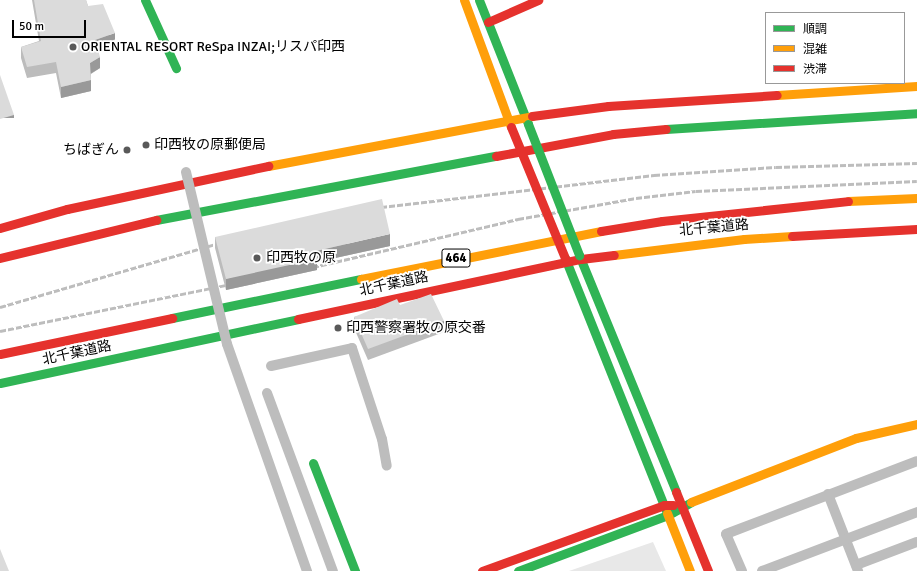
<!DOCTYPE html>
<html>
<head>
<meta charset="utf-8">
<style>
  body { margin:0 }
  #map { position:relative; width:917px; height:571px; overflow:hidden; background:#fff; font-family:Signika,"Noto Sans JP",sans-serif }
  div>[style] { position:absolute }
  .green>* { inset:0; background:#e8e8e8 }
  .street>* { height:10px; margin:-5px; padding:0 5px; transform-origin:5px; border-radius:5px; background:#bdbdbd }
  .fast>* { height:9px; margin:-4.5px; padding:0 4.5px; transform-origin:4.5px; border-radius:4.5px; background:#30b455 }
  .slow>* { height:9px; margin:-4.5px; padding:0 4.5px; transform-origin:4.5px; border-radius:4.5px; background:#ff9f0a }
  .jam>* { height:9px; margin:-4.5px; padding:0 4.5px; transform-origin:4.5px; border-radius:4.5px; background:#e5322d }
  .rail>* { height:3px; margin-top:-1.5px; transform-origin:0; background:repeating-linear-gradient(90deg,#bdbdbd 0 6px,transparent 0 8px) }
  .street-bridge>* { height:10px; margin:-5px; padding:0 5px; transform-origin:5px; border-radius:5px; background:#bdbdbd }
  .fast-bridge>* { height:9px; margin:-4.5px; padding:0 4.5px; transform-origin:4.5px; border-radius:4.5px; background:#30b455 }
  .jam-bridge>* { height:9px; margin:-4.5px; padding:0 4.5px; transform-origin:4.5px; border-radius:4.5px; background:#e5322d }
  .wall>* { inset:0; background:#bcbcbc }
  .shaded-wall>* { inset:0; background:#999; transform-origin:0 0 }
  .building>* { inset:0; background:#dbdbdb }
  .dots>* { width:11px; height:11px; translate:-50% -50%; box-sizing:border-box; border:2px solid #fff; border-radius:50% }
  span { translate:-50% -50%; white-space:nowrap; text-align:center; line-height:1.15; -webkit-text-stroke:3.5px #fff; paint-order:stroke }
  .shield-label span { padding:1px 3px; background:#fff; border:1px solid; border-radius:3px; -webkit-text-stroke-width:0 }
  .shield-label { font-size:13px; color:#000; font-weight:700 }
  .poi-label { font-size:14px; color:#000 }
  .left { translate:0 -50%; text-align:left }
  .right { translate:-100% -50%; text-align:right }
  .street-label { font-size:14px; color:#000 }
  .legend { position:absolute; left:765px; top:12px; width:140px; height:72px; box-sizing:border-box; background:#fff; border:1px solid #999; margin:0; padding:5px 7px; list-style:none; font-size:12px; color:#000 }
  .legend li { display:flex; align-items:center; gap:8px; height:20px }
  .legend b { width:20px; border:1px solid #999 }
  .scale { position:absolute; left:12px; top:20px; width:74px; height:18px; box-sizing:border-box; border:2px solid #000; border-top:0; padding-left:5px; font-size:12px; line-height:14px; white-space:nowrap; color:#000; -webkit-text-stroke:3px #fff; paint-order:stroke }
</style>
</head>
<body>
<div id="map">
  <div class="green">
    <i style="clip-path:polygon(653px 542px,666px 571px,569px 571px)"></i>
  </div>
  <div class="street">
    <i style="left:227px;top:344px;width:241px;rotate:70.6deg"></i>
    <i style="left:271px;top:366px;width:83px;rotate:-12.5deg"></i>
    <i style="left:352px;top:348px;width:96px;rotate:71.8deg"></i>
    <i style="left:382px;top:439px;width:27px;rotate:80deg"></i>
    <i style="left:267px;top:393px;width:190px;rotate:69.7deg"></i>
    <i style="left:828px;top:494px;width:83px;rotate:68.7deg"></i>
    <i style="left:856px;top:565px;width:65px;rotate:-20.7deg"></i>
    <i style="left:742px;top:571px;width:40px;rotate:-113.4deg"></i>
    <i style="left:726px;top:534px;width:204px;rotate:-20.9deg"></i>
    <i style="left:762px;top:571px;width:166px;rotate:-20.8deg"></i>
  </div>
  <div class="fast">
    <i style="left:145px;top:0;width:75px;rotate:65.5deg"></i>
    <i style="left:479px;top:0;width:133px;rotate:68.4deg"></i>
    <i style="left:666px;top:129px;width:252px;rotate:-3.6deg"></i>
    <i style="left:156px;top:220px;width:346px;rotate:-10.7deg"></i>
    <i style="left:579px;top:255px;width:256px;rotate:67.7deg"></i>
    <i style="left:565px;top:258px;width:275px;rotate:68.2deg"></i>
    <i style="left:172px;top:318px;width:193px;rotate:-11.7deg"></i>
    <i style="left:0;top:383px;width:305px;rotate:-12.1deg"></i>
    <i style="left:313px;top:463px;width:116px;rotate:68.7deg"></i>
    <i style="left:518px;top:571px;width:160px;rotate:-20.5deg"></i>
    <i style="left:668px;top:515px;width:26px;rotate:-29deg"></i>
  </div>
  <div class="slow">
    <i style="left:464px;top:0;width:135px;rotate:69.7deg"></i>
    <i style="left:777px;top:95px;width:140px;rotate:-3.7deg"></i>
    <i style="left:268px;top:166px;width:269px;rotate:-10.7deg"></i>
    <i style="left:848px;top:201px;width:69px;rotate:-2.5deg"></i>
    <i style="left:614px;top:255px;width:131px;rotate:-7deg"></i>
    <i style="left:744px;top:239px;width:48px;rotate:-3.6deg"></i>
    <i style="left:361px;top:279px;width:245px;rotate:-11.3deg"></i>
    <i style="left:691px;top:502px;width:177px;rotate:-21.2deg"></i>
    <i style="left:856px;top:438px;width:63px;rotate:-12.9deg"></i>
    <i style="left:667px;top:513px;width:62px;rotate:68.4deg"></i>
  </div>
  <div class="jam">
    <i style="left:488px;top:22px;width:55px;rotate:-23.7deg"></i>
    <i style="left:532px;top:116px;width:77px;rotate:-7.5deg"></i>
    <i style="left:608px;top:106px;width:169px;rotate:-3.7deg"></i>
    <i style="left:496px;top:156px;width:119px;rotate:-10.6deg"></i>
    <i style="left:613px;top:134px;width:53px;rotate:-5.4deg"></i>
    <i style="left:0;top:228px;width:70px;rotate:-15.8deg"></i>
    <i style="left:67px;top:209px;width:206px;rotate:-12.1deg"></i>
    <i style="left:601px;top:231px;width:62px;rotate:-9.3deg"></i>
    <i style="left:662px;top:221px;width:187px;rotate:-6.1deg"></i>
    <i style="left:792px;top:236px;width:125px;rotate:-3.2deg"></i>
    <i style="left:0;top:258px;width:161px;rotate:-13.7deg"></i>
    <i style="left:298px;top:319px;width:289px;rotate:-12deg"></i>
    <i style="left:581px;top:259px;width:33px;rotate:-7deg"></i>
    <i style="left:0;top:354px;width:176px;rotate:-11.8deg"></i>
    <i style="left:676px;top:492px;width:85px;rotate:67.9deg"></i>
    <i style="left:482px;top:571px;width:194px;rotate:-19.9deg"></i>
    <i style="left:664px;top:505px;width:9px"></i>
  </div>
  <div class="rail">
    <i style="left:373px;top:208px;width:283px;rotate:-6.7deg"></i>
    <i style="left:654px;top:175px;width:122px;rotate:-3.8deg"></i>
    <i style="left:776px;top:167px;width:141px;rotate:-1.6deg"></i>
    <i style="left:305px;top:269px;width:219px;rotate:-13.2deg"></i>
    <i style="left:518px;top:219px;width:120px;rotate:-10.1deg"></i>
    <i style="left:636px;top:198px;width:60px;rotate:-6.7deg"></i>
    <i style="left:696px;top:191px;width:221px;rotate:-2.6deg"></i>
    <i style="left:0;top:307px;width:234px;rotate:-16.3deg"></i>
    <i style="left:0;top:331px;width:240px;rotate:-11.5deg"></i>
  </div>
  <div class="street-bridge">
    <i style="left:186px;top:172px;width:177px;rotate:76.6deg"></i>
  </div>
  <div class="fast-bridge">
    <i style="left:528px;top:124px;width:141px;rotate:68.7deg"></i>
  </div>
  <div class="jam-bridge">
    <i style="left:511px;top:127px;width:142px;rotate:67.6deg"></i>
  </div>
  <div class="wall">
    <i style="clip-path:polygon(32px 0,86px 0,88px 6px,115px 44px,98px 50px,100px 68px,91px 74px,91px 91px,61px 98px,56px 73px,27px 78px,21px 58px,21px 47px,39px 41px)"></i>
    <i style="clip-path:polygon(215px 237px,390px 246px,317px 262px,317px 270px,226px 290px,215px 248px)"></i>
    <i style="clip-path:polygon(400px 305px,444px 332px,368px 360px,354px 328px,354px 317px)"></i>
  </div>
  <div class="shaded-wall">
    <i style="clip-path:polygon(115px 33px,115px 44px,95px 51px,95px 40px)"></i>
    <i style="clip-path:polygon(100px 57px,100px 68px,90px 74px,90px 63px)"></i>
    <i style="clip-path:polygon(91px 80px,91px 91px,61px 98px,61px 87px)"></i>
    <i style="left:14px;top:115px;width:3px;height:15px;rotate:90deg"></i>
    <i style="clip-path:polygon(390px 234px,390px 246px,317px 262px,317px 270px,226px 290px,226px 279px,316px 251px)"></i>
    <i style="left:444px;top:321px;width:11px;height:81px;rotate:90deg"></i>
  </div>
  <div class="building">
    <i style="clip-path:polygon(34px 0,86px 0,88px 6px,103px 4px,115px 33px,95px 40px,100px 57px,90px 63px,91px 80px,61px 87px,56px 62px,27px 67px,21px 47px,41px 41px)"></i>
    <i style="clip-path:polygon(0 75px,14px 115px,0 119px)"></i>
    <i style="clip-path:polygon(382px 199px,390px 234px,316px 251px,317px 259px,226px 279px,215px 237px)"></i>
    <i style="clip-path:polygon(431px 294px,444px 321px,368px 349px,354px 317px,397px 299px,400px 305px)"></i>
    <i style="clip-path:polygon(0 549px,9px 571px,0 571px)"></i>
  </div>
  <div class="dots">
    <i style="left:73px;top:47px;background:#595959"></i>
    <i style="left:146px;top:145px;background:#595959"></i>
    <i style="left:127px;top:150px;background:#595959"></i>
    <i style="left:257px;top:258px;background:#595959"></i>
    <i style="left:338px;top:328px;background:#595959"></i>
  </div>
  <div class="shield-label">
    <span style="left:456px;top:258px">464</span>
  </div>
  <div class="poi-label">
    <span class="left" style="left:81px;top:47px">ORIENTAL RESORT ReSpa INZAI;リスパ印西</span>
    <span class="left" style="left:154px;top:145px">印西牧の原郵便局</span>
    <span class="right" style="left:119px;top:150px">ちばぎん</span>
    <span class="left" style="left:266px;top:258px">印西牧の原</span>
    <span class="left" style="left:346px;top:328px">印西警察署牧の原交番</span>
  </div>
  <div class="street-label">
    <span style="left:714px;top:228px;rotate:-5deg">北千葉道路</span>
    <span style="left:394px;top:284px;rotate:-12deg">北千葉道路</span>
    <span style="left:77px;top:353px;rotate:-12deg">北千葉道路</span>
  </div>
  <ul class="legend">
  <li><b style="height:5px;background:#30b455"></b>順調</li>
  <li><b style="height:5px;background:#ff9f0a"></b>混雑</li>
  <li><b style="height:5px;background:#e5322d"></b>渋滞</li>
  </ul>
  <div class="scale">50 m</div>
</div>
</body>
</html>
